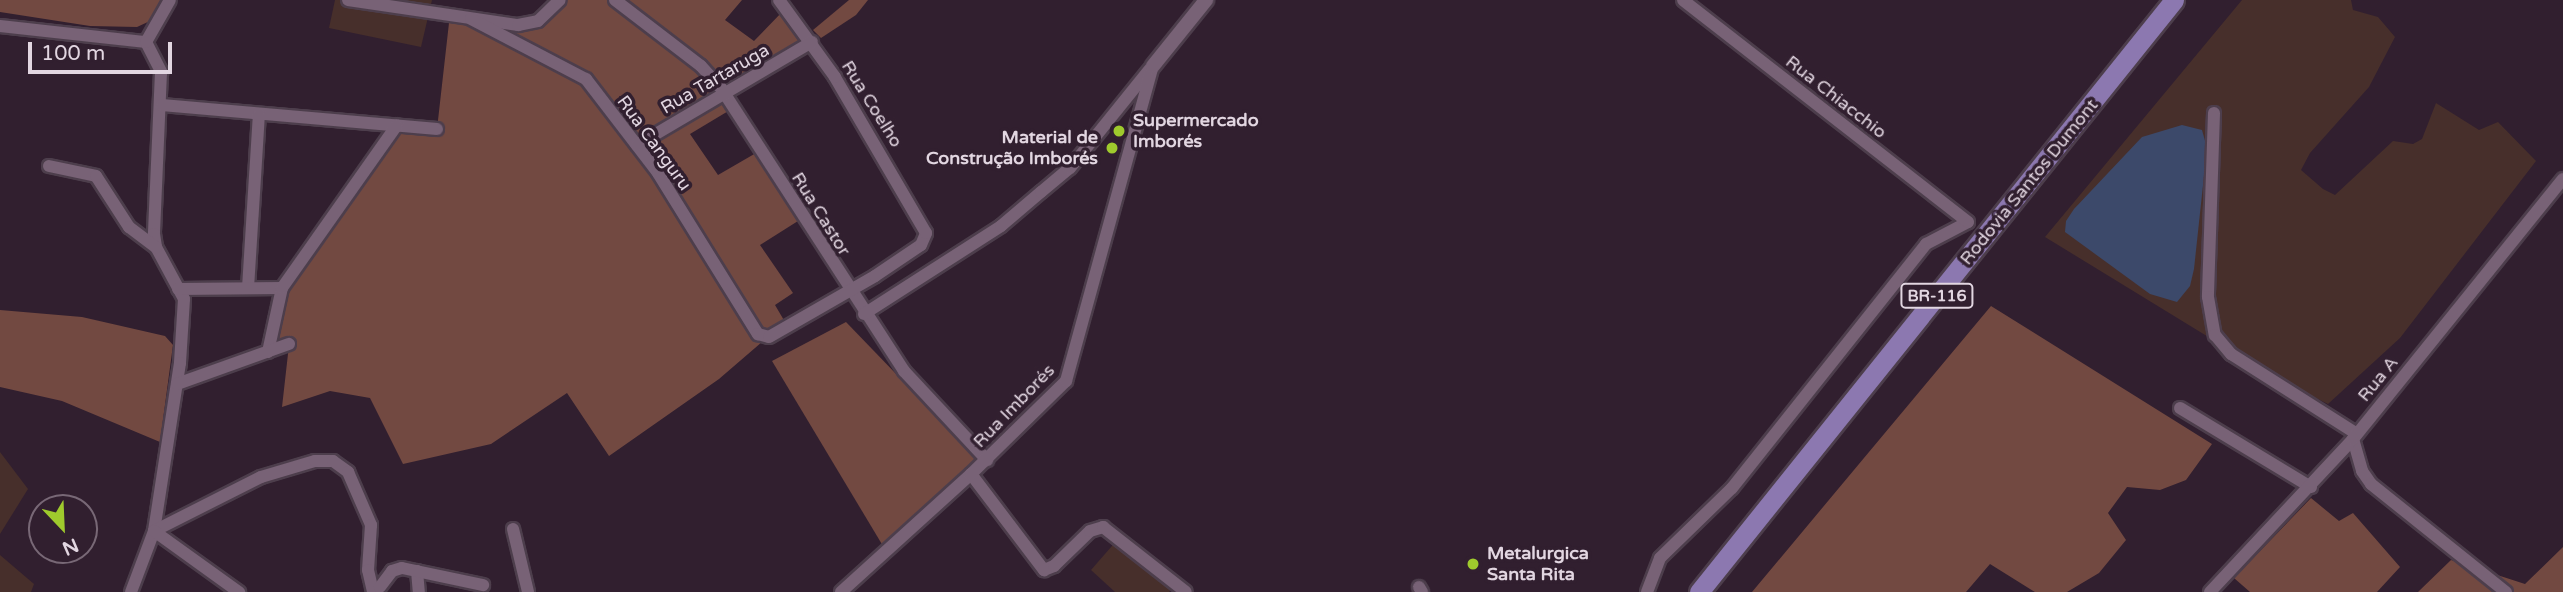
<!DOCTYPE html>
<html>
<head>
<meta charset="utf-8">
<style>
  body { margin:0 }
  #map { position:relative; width:2563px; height:592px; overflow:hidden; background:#311f2f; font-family:"Varela Round",sans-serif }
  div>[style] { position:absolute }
  .green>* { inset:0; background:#472f2b }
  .forest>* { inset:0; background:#724941 }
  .water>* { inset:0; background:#3c496a }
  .roads { filter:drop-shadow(2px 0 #4d3e4c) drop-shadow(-2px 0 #4d3e4c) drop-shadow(0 2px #4d3e4c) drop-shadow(0 -2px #4d3e4c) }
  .minor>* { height:12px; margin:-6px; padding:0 6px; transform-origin:6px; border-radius:6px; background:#786276 }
  .tertiary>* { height:14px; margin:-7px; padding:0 7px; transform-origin:7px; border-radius:7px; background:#786276 }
  .trunk>* { height:19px; margin:-9.5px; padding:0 9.5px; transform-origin:9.5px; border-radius:9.5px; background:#8c78b0 }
  .dots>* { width:19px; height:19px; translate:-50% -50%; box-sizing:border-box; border:4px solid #311f2f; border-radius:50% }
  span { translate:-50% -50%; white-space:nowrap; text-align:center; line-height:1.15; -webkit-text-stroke:7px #311f2f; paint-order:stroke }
  .shield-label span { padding:2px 5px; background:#311f2f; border:2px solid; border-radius:5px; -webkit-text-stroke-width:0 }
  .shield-label { font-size:16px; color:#e2d6e1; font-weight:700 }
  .street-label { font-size:18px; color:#e2d6e1 }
  .poi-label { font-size:18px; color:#e2d6e1; font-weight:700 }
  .left { translate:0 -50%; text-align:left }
  .right { translate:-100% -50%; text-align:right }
  .north { position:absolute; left:28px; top:494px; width:70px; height:70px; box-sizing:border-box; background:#311f2f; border:2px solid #786876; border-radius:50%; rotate:157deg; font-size:19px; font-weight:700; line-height:28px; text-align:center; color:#e2d6e1 }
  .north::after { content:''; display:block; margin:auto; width:24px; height:32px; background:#9fca2d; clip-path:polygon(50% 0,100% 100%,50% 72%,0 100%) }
  .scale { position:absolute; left:28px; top:42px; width:144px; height:32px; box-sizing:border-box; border:4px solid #e2d6e1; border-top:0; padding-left:9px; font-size:21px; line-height:24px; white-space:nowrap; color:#e2d6e1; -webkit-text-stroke:5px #311f2f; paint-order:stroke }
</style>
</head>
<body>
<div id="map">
  <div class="green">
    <i style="clip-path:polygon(335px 0,432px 0,421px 47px,329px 28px)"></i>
    <i style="clip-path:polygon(2242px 0,2351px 0,2353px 10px,2378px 17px,2395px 37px,2369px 87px,2310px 153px,2301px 170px,2323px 189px,2335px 195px,2393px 141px,2413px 144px,2422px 139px,2436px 103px,2479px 130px,2498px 122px,2536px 161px,2400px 338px,2328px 404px,2277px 379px,2045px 237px)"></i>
    <i style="clip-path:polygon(0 452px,28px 489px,0 534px)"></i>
    <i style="clip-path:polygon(1118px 539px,1173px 588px,1169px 592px,1115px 592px,1091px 570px)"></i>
    <i style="clip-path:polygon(0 555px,34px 584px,31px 592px,0 592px)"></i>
  </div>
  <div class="forest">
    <i style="clip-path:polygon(0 0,165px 0,150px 21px,137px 27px,90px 26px,0 12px)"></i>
    <i style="clip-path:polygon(560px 0,742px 0,725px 20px,754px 41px,784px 10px,812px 42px,726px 93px,735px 107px,690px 134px,718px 175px,756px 153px,798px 221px,760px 245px,793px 293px,775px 305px,785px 322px,719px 379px,609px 456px,567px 393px,491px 444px,403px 464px,370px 398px,330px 391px,282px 407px,289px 345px,268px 352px,284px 286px,397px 125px,437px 129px,450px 14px,538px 21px)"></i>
    <i style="clip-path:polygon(849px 0,868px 0,856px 15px,821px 38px,813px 30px)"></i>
    <i style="clip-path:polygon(1991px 306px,2212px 444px,2186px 480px,2160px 490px,2127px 487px,2108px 513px,2126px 540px,2099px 573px,2067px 592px,2035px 592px,1990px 564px,1966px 592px,1752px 592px)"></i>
    <i style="clip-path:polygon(0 310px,82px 317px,165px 336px,173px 345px,160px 442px,62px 401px,0 387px)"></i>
    <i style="clip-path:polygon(846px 322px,980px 461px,883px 546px,772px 361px)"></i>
    <i style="clip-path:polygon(2311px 498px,2339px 521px,2353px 513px,2400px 567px,2377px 592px,2250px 592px,2234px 578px)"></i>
    <i style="clip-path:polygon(2563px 547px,2563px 592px,2418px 592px,2451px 560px,2525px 584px)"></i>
  </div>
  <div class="water">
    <i style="clip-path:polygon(2182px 125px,2202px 130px,2207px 148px,2194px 269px,2190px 286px,2177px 302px,2150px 294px,2065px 232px,2066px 221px,2074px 209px,2142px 137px)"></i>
  </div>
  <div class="roads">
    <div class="minor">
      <i style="left:348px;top:0;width:172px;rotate:8.4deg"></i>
      <i style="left:518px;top:25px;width:20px;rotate:-11deg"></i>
      <i style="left:538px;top:21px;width:30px;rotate:-44deg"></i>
      <i style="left:615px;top:0;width:108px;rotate:37.5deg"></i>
      <i style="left:701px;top:66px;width:30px;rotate:48deg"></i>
      <i style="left:721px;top:88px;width:337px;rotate:57.1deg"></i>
      <i style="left:904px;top:371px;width:122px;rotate:47deg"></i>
      <i style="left:471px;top:19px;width:130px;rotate:27.6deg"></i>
      <i style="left:586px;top:79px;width:118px;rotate:52.5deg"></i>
      <i style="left:658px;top:173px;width:190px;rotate:58.2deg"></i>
      <i style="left:758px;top:334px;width:11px;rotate:15deg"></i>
      <i style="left:769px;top:337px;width:122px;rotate:-29.9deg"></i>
      <i style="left:875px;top:276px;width:55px;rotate:-34deg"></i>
      <i style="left:921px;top:245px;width:13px;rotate:-67deg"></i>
      <i style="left:926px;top:233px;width:181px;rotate:-120.3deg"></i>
      <i style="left:835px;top:77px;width:95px;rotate:-126deg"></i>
      <i style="left:0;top:26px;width:147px;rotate:6.3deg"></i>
      <i style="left:146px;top:42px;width:34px;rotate:63deg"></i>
      <i style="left:161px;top:72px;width:162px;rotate:92.5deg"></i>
      <i style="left:154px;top:234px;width:13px;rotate:81deg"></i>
      <i style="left:156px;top:247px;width:59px;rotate:61.7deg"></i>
      <i style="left:184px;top:299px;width:64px;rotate:93.6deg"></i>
      <i style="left:180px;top:363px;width:170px;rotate:98.8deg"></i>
      <i style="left:154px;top:531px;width:120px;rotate:-26.8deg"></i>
      <i style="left:261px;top:477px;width:56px;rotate:-16.5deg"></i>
      <i style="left:315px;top:461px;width:18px"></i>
      <i style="left:333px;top:461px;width:19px;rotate:36deg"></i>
      <i style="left:348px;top:472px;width:58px;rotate:66.5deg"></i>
      <i style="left:371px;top:525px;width:45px;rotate:93.8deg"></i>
      <i style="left:368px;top:570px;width:23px;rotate:77deg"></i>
      <i style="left:146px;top:42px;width:48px;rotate:-60.3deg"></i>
      <i style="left:162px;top:105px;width:276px;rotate:5deg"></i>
      <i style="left:2214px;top:113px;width:184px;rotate:91.9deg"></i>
      <i style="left:2208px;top:297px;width:39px;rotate:80deg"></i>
      <i style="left:2215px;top:335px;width:25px;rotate:50deg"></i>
      <i style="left:2231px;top:354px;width:149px;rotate:32.4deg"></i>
      <i style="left:637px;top:145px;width:203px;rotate:-30.5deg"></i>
      <i style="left:49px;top:166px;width:48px;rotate:12deg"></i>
      <i style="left:96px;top:176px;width:61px;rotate:57.1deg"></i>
      <i style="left:129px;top:227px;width:34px;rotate:37deg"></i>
      <i style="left:248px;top:288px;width:174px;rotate:-86.4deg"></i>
      <i style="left:178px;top:289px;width:104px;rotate:-0.6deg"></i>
      <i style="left:864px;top:314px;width:163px;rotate:-32.7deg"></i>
      <i style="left:1001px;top:226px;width:52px;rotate:-40.4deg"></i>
      <i style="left:1041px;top:192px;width:38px;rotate:-40deg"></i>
      <i style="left:1070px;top:168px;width:127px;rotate:-51.1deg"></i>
      <i style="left:268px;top:352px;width:66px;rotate:-77.7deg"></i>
      <i style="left:282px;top:288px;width:199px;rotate:-54.8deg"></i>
      <i style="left:177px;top:384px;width:119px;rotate:-19.7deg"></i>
      <i style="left:2180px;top:408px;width:153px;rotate:31.1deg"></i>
      <i style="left:2353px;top:439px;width:33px;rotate:74deg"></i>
      <i style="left:2362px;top:471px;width:16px;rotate:55deg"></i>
      <i style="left:2371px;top:484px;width:173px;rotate:38.7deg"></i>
      <i style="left:971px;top:474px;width:121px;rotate:52.8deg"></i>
      <i style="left:1044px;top:570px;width:11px;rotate:-22deg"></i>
      <i style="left:1054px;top:566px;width:50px;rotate:-44.2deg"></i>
      <i style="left:1090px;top:531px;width:14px;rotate:-17deg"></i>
      <i style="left:1103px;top:527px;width:105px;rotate:38.1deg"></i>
      <i style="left:513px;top:529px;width:65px;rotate:76.6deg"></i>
      <i style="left:417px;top:571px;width:21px;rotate:85deg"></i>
      <i style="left:380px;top:587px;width:20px;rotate:-53deg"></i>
      <i style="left:392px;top:571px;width:10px;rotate:-17deg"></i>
      <i style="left:402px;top:568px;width:83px;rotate:11.9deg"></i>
      <i style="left:1419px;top:587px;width:6px;rotate:59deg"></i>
      <i style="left:131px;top:592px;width:65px;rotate:-69.3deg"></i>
      <i style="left:154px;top:531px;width:105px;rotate:35.7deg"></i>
      <i style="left:841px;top:592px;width:176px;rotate:-42.2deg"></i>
      <i style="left:971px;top:474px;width:133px;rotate:-44.4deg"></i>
      <i style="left:1066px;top:381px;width:327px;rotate:-74.6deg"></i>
      <i style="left:1647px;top:592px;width:36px;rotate:-69deg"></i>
      <i style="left:1660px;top:558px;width:100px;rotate:-44.2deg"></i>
      <i style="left:1732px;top:488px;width:312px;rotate:-51.5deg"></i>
      <i style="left:1926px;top:244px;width:47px;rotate:-27.6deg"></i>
      <i style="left:1968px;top:222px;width:361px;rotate:-142.1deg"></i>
      <i style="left:2210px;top:592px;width:209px;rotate:-46.9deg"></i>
      <i style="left:2353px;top:439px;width:334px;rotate:-51.1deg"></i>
    </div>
    <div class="tertiary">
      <i style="left:1153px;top:66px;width:85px;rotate:-51.2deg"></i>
    </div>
    <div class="trunk">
      <i style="left:1699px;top:592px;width:759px;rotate:-51.26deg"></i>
    </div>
  </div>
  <div class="dots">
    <i style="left:1119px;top:131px;background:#9fca2d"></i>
    <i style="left:1112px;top:148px;background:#9fca2d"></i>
    <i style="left:1473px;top:564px;background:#9fca2d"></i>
  </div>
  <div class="shield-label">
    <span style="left:1937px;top:296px">BR-116</span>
  </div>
  <div class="street-label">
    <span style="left:715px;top:79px;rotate:-30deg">Rua Tartaruga</span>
    <span style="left:1836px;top:97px;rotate:38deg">Rua Chiacchio</span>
    <span style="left:872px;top:104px;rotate:58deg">Rua Coelho</span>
    <span style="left:654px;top:143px;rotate:54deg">Rua Canguru</span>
    <span style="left:2029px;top:182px;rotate:-51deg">Rodovia Santos Dumont</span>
    <span style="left:821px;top:214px;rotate:58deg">Rua Castor</span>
    <span style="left:2378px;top:379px;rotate:-51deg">Rua A</span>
    <span style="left:1014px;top:406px;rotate:-46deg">Rua Imborés</span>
  </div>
  <div class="poi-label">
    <span class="left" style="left:1133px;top:131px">Supermercado<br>Imborés</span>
    <span class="right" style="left:1098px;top:148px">Material de<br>Construção Imborés</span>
    <span class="left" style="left:1487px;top:564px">Metalurgica<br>Santa Rita</span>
  </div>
  <div class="north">N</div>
  <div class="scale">100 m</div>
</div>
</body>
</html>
